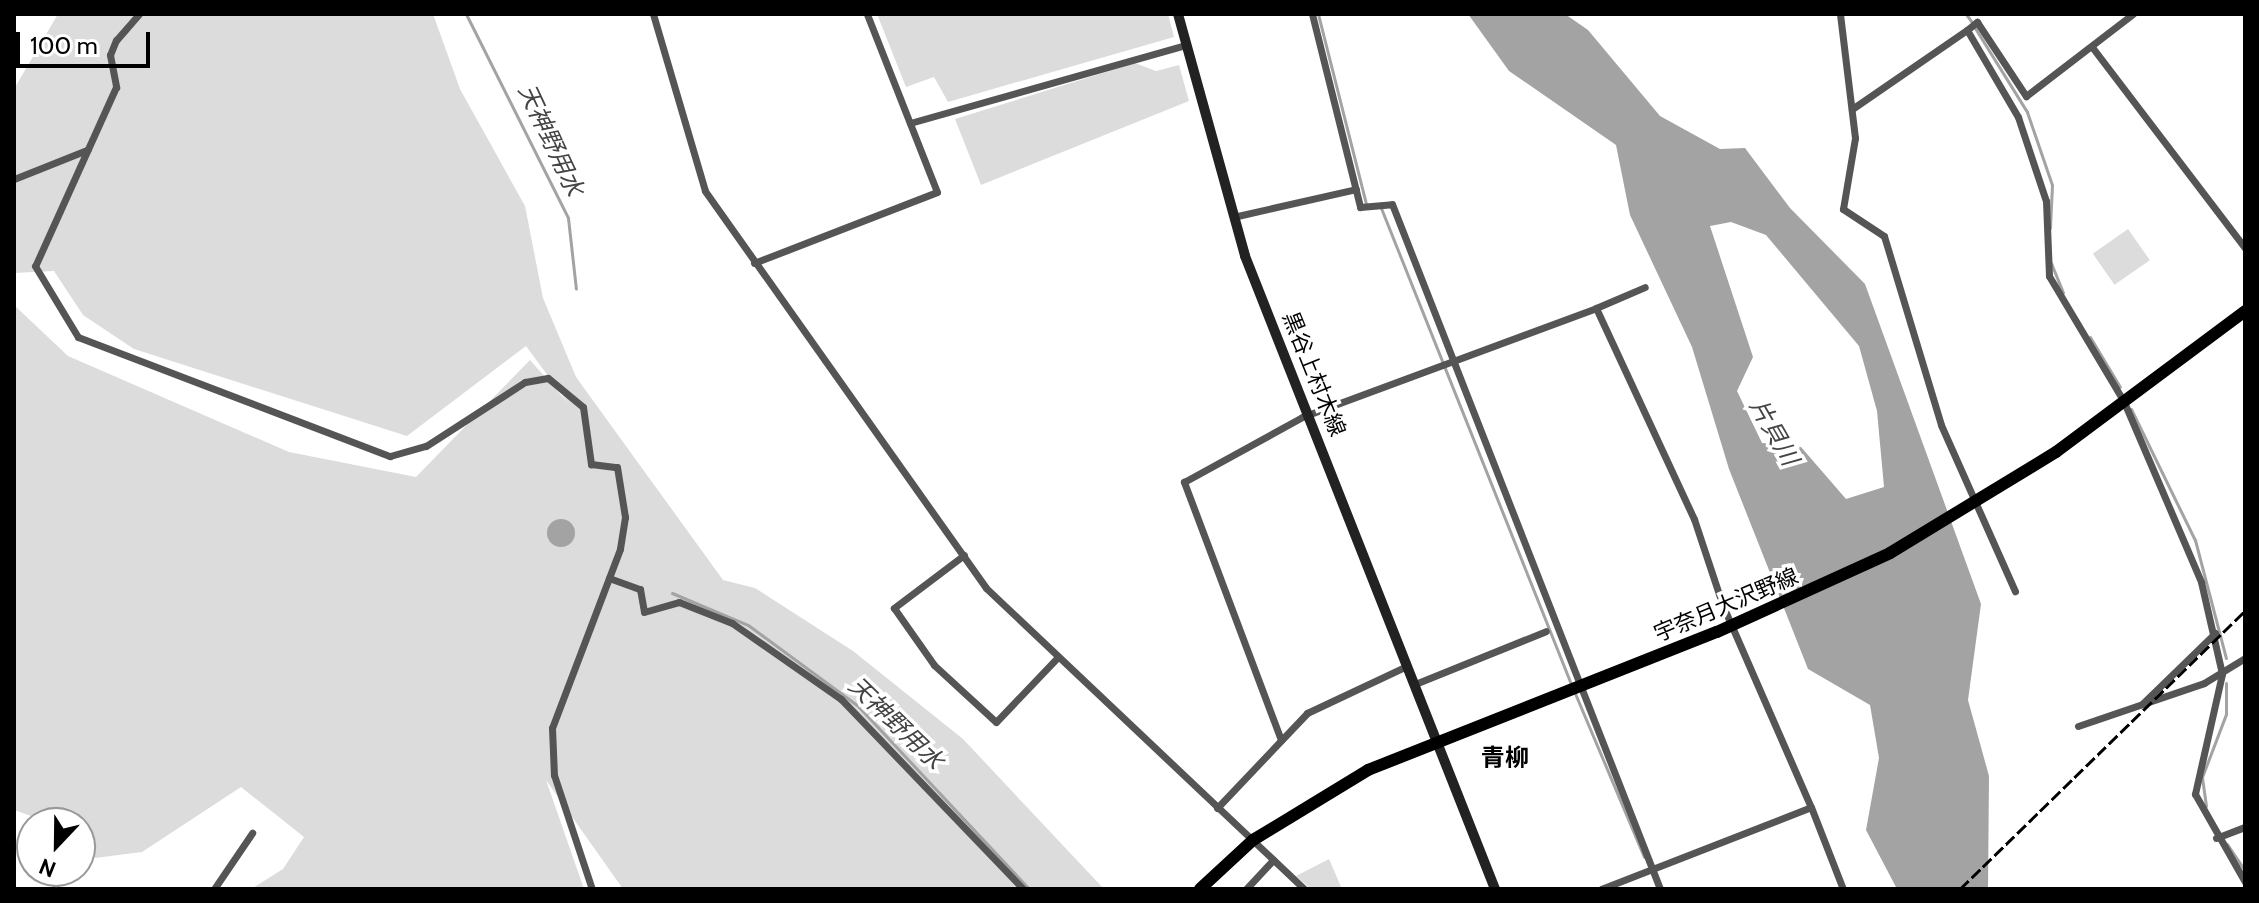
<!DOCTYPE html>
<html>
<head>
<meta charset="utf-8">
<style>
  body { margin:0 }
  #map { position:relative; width:2259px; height:903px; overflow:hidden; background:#fff; font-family:Cabin,"Noto Sans JP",sans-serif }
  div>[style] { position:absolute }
  .green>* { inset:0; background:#dcdcdc; transform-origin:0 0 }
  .water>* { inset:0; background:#a3a3a3 }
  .round { border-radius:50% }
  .stream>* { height:3px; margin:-1.5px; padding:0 1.5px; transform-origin:1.5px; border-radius:1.5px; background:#a3a3a3 }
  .street>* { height:7px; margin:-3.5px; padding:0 3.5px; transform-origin:3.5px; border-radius:3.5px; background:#555 }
  .secondary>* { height:10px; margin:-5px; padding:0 5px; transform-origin:5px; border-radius:5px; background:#222 }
  .primary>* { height:12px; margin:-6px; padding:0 6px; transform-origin:6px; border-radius:6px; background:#000 }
  .rail>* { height:3px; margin-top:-1.5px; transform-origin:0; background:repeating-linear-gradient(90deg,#000 0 12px,transparent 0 16px) }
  span { translate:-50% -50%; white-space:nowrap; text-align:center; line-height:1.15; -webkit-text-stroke:7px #fff; paint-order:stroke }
  .street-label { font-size:22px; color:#000 }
  .water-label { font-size:24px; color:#444; font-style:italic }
  .neighbourhood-label { font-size:24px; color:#000; font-weight:700 }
  .frame { position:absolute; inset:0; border:16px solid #000; pointer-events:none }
  .north { position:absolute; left:16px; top:807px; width:80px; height:80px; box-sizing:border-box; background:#fff; border:2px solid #999; border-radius:50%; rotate:202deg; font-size:22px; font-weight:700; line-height:32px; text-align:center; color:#000 }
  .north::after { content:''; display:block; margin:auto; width:28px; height:36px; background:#000; clip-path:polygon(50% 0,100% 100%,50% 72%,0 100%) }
  .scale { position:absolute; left:16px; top:32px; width:134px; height:36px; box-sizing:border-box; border:4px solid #000; border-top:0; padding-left:10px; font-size:24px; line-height:28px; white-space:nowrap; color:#000; -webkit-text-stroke:6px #fff; paint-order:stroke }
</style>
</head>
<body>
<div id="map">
  <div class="green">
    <i style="clip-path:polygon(58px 14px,433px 14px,460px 89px,525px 206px,543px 298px,576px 377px,723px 580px,755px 588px,853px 651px,963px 739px,1104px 889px,623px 889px,546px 780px,584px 889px,251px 889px,283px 869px,304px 837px,241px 787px,142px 852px,95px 858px,80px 849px,80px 823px,51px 823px,14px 810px,14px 305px,68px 356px,289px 452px,416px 477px,530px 360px,568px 403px,526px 346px,407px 436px,134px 349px,83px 315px,54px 271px,14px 273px,14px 89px)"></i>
    <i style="clip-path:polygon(877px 14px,1168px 14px,1174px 37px,948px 102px,934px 77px,906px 87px)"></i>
    <i style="clip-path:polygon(1135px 63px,1156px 71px,1179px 65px,1189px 101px,981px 185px,955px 119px)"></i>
    <i style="left:2128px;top:229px;width:38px;height:43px;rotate:55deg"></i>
    <i style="clip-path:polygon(1329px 859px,1342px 889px,1311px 889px,1296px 876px)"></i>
  </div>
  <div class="water">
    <i style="clip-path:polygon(evenodd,1468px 14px,1565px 14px,1588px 30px,1660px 116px,1720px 149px,1745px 148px,1790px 208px,1865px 284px,1981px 604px,1968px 700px,1989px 776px,1988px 889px,1897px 889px,1866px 830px,1879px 758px,1870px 705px,1808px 669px,1729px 469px,1692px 347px,1630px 215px,1616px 145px,1509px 71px,1468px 14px,1731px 222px,1766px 235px,1859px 346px,1877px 411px,1884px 487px,1846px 499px,1801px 447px,1762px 443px,1737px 391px,1753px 357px,1710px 226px,1731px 222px)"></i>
    <i class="round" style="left:547px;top:519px;width:28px;height:28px"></i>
  </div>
  <div class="stream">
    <i style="left:466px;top:14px;width:228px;rotate:63.4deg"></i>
    <i style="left:568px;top:218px;width:71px;rotate:83.6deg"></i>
    <i style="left:1318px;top:14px;width:196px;rotate:75.8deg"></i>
    <i style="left:1966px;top:14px;width:9px;rotate:54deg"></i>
    <i style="left:1975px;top:28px;width:99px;rotate:58.2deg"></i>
    <i style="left:2027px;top:112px;width:77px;rotate:71.1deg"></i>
    <i style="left:2052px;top:185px;width:43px;rotate:92.7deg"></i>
    <i style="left:1381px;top:208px;width:513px;rotate:68.24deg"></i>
    <i style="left:2051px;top:263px;width:32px;rotate:68deg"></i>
    <i style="left:2090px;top:337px;width:58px;rotate:59deg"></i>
    <i style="left:2131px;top:409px;width:146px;rotate:64deg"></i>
    <i style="left:2195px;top:540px;width:122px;rotate:75.3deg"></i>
    <i style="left:672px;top:593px;width:82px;rotate:22.8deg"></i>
    <i style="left:748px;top:625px;width:135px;rotate:36.3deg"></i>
    <i style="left:857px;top:705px;width:252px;rotate:46.9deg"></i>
    <i style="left:1574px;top:691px;width:180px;rotate:67.1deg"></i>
    <i style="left:2206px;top:806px;width:29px;rotate:-98deg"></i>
    <i style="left:2202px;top:777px;width:67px;rotate:-69.1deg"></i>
    <i style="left:2226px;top:714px;width:31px;rotate:-90deg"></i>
    <i style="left:2227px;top:844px;width:32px;rotate:56deg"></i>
  </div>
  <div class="street">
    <i style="left:139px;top:14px;width:35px;rotate:131deg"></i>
    <i style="left:116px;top:40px;width:16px;rotate:112deg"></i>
    <i style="left:110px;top:55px;width:33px;rotate:79deg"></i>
    <i style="left:116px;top:87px;width:196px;rotate:114.3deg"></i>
    <i style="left:35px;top:266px;width:83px;rotate:58.8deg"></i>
    <i style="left:78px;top:337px;width:334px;rotate:20.9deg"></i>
    <i style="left:390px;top:456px;width:37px;rotate:-16deg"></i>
    <i style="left:426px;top:446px;width:118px;rotate:-32.9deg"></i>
    <i style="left:525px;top:382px;width:23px;rotate:-10deg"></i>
    <i style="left:548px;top:378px;width:45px;rotate:39.6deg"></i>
    <i style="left:583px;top:407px;width:58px;rotate:82deg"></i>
    <i style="left:591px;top:464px;width:26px;rotate:7deg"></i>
    <i style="left:617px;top:467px;width:51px;rotate:80.9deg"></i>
    <i style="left:625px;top:517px;width:32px;rotate:99deg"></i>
    <i style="left:620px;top:549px;width:191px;rotate:110.8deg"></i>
    <i style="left:552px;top:728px;width:47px;rotate:87.6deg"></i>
    <i style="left:554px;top:775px;width:120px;rotate:71.6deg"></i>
    <i style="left:653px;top:14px;width:184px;rotate:73.6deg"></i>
    <i style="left:705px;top:191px;width:486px;rotate:54.7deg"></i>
    <i style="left:986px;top:588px;width:438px;rotate:43.4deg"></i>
    <i style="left:1312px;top:14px;width:199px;rotate:76deg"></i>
    <i style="left:1360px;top:207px;width:32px;rotate:-5deg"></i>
    <i style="left:1392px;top:204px;width:736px;rotate:68.63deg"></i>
    <i style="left:1840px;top:14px;width:125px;rotate:83.1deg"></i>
    <i style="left:1855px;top:138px;width:72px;rotate:99.6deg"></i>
    <i style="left:1843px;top:209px;width:49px;rotate:33.4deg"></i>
    <i style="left:1884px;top:236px;width:197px;rotate:73.2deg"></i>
    <i style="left:1941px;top:425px;width:182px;rotate:66deg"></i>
    <i style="left:1967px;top:30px;width:13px;rotate:-39deg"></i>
    <i style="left:1977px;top:22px;width:89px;rotate:56.5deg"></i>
    <i style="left:2026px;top:96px;width:135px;rotate:-37.5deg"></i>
    <i style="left:2092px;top:47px;width:253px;rotate:52.7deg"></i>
    <i style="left:1852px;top:109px;width:140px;rotate:-34.5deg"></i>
    <i style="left:1967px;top:30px;width:101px;rotate:59.6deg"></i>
    <i style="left:2018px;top:117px;width:89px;rotate:71.6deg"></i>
    <i style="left:2046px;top:201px;width:75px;rotate:87.7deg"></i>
    <i style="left:2049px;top:276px;width:147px;rotate:59.2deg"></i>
    <i style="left:2124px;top:402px;width:196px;rotate:66.8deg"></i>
    <i style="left:2201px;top:582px;width:94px;rotate:77.1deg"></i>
    <i style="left:2222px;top:674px;width:123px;rotate:102.7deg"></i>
    <i style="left:2195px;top:794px;width:101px;rotate:60.4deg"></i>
    <i style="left:910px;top:123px;width:286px;rotate:-15.8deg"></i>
    <i style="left:14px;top:179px;width:79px;rotate:-21.7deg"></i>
    <i style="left:1233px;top:217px;width:126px;rotate:-12.8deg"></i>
    <i style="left:754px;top:263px;width:196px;rotate:-21.2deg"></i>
    <i style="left:937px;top:192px;width:191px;rotate:-111.5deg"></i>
    <i style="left:1596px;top:308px;width:53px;rotate:-23.2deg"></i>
    <i style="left:964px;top:555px;width:88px;rotate:142.9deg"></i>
    <i style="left:894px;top:608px;width:70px;rotate:54.9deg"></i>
    <i style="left:934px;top:665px;width:84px;rotate:42.6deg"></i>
    <i style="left:996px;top:722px;width:90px;rotate:-46.4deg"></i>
    <i style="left:609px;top:578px;width:33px;rotate:20deg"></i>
    <i style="left:640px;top:589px;width:23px;rotate:80deg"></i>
    <i style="left:644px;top:612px;width:36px;rotate:-16deg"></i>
    <i style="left:679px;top:602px;width:57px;rotate:21.6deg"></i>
    <i style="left:732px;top:623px;width:133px;rotate:34.9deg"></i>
    <i style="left:841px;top:699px;width:263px;rotate:46.2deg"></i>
    <i style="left:1415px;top:684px;width:141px;rotate:-22deg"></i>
    <i style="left:2142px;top:704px;width:102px;rotate:-44.2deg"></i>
    <i style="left:2078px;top:726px;width:133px;rotate:-18.8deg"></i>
    <i style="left:2204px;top:683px;width:48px;rotate:-31.4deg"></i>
    <i style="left:1281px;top:740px;width:276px;rotate:-110.6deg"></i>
    <i style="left:1184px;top:482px;width:135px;rotate:-28.8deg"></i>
    <i style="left:1302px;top:417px;width:314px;rotate:-20.3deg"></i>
    <i style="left:1596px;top:308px;width:233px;rotate:65.1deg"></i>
    <i style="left:1694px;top:519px;width:92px;rotate:71.6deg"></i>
    <i style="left:1723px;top:606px;width:219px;rotate:66.4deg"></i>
    <i style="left:1217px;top:808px;width:131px;rotate:-46.5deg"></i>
    <i style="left:1307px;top:713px;width:110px;rotate:-25.2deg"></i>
    <i style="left:2216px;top:838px;width:31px;rotate:-21deg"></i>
    <i style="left:214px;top:889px;width:68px;rotate:-55.8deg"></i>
    <i style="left:1246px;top:889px;width:40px;rotate:-47deg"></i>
    <i style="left:1601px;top:889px;width:225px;rotate:-21.3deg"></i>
    <i style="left:1811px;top:807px;width:88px;rotate:68.7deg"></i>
  </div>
  <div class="secondary">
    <i style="left:1178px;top:14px;width:251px;rotate:74.5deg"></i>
    <i style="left:1245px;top:256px;width:681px;rotate:68.45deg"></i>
  </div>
  <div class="primary">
    <i style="left:1200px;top:889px;width:72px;rotate:-42.8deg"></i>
    <i style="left:1253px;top:840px;width:135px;rotate:-31.3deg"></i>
    <i style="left:1368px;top:770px;width:375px;rotate:-21.6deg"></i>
    <i style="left:1717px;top:632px;width:190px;rotate:-24.5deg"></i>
    <i style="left:1890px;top:553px;width:194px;rotate:-31.3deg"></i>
    <i style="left:2056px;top:452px;width:236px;rotate:-36.7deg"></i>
  </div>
  <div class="rail">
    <i style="left:1960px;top:889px;width:398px;rotate:-44.3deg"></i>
  </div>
  <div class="street-label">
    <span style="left:1314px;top:374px;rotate:68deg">黒谷上村木線</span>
    <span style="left:1726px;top:605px;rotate:-23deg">宇奈月大沢野線</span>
  </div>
  <div class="water-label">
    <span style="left:551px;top:140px;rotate:65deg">天神野用水</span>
    <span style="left:1774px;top:432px;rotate:60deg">片貝川</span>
    <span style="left:896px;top:723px;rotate:44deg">天神野用水</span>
  </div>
  <div class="neighbourhood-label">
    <span style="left:1505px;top:758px">青柳</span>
  </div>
  <div class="frame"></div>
  <div class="north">N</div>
  <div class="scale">100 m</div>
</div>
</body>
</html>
